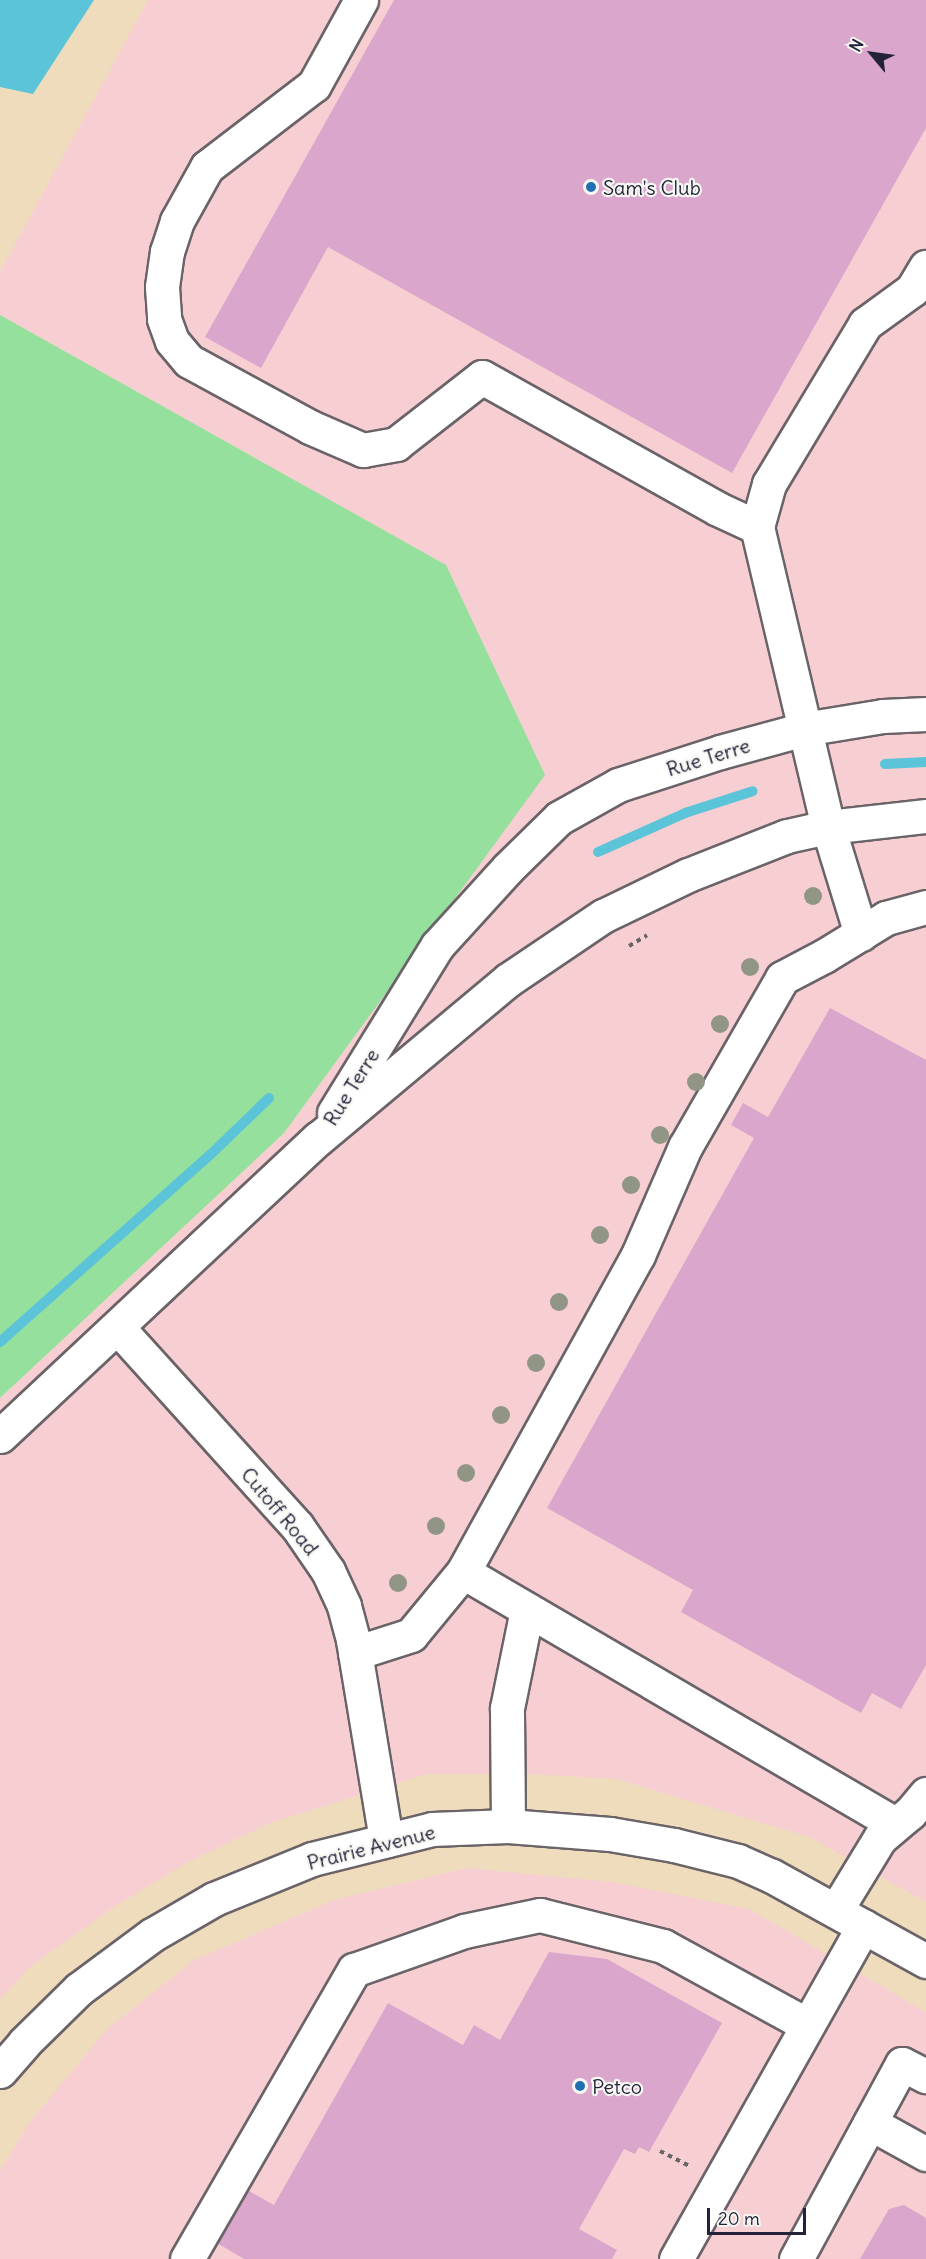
<!DOCTYPE html>
<html>
<head>
<meta charset="utf-8">
<style>
  body { margin:0 }
  #map { position:relative; width:926px; height:2259px; overflow:hidden; background:#efdcbc; font-family:Delius,sans-serif }
  div>[style] { position:absolute }
  .built>* { inset:0; background:#f7cfd3 }
  .green>* { inset:0; background:#94e09c }
  .water>* { inset:0; background:#5cc4d8 }
  .stream>* { height:10px; margin:-5px; padding:0 5px; transform-origin:5px; border-radius:5px; background:#5cc4d8 }
  .building>* { inset:0; background:#daa6cb }
  .path>* { height:4px; margin-top:-2px; transform-origin:0; background:repeating-linear-gradient(90deg,#6a6368 0 4.5px,transparent 0 9px) }
  .roads { filter:drop-shadow(2px 0 #6a6368) drop-shadow(-2px 0 #6a6368) drop-shadow(0 2px #6a6368) drop-shadow(0 -2px #6a6368) }
  .minor>* { height:33px; margin:-16.5px; padding:0 16.5px; transform-origin:16.5px; border-radius:16.5px; background:#fff }
  .trees>* { width:18px; height:18px; margin:-9px; border-radius:50%; background:#919585 }
  .dots>* { width:16px; height:16px; translate:-50% -50%; box-sizing:border-box; border:3px solid #f6f6f2; border-radius:50% }
  span { translate:-50% -50%; white-space:nowrap; text-align:center; line-height:1.15; -webkit-text-stroke:4.5px #f6f6f2; paint-order:stroke }
  .poi-label { font-size:20px; color:#22223b }
  .left { translate:0 -50%; text-align:left }
  .street-label { font-size:20px; color:#22223b }
  .north { position:absolute; left:842px; top:24px; width:60px; height:60px; -webkit-text-stroke:4px #f6f6f2; paint-order:stroke; rotate:299deg; font-size:16px; font-weight:700; line-height:24px; text-align:center; color:#22223b }
  .north::after { content:''; display:block; margin:auto; width:21px; height:27px; background:#22223b; clip-path:polygon(50% 0,100% 100%,50% 72%,0 100%) }
  .scale { position:absolute; left:707px; top:2208px; width:99px; height:27px; box-sizing:border-box; border:3px solid #22223b; border-top:0; padding-left:8px; font-size:18px; line-height:21px; white-space:nowrap; color:#22223b; -webkit-text-stroke:4px #f6f6f2; paint-order:stroke }
</style>
</head>
<body>
<div id="map">
  <div class="built">
    <i style="clip-path:polygon(148px 0,926px 0,926px 1902px,809px 1837px,617px 1779px,529px 1774px,427px 1774px,270px 1823px,186px 1863px,114px 1907px,31px 1966px,0 1999px,0 1398px,284px 1133px,446px 565px,0 315px,0 272px)"></i>
    <i style="clip-path:polygon(467px 1868px,612px 1882px,749px 1909px,926px 2012px,926px 2259px,0 2259px,0 2171px,29px 2123px,107px 2029px,194px 1960px,334px 1900px)"></i>
  </div>
  <div class="green">
    <i style="clip-path:polygon(0 315px,446px 565px,545px 775px,284px 1133px,0 1398px)"></i>
  </div>
  <div class="water">
    <i style="clip-path:polygon(0 0,94px 0,33px 94px,0 87px)"></i>
  </div>
  <div class="stream">
    <i style="left:885px;top:764px;width:41px;rotate:-2.8deg"></i>
    <i style="left:598px;top:852px;width:95px;rotate:-24.1deg"></i>
    <i style="left:685px;top:813px;width:71px;rotate:-17.9deg"></i>
    <i style="left:0;top:1342px;width:281px;rotate:-41.7deg"></i>
    <i style="left:210px;top:1155px;width:82px;rotate:-44deg"></i>
  </div>
  <div class="building">
    <i style="clip-path:polygon(394px 0,926px 0,926px 128px,732px 473px,328px 247px,261px 368px,205px 337px)"></i>
    <i style="clip-path:polygon(830px 1008px,926px 1060px,926px 1665px,901px 1709px,872px 1693px,861px 1713px,681px 1612px,693px 1590px,547px 1508px,754px 1138px,731px 1125px,743px 1103px,768px 1117px)"></i>
    <i style="clip-path:polygon(549px 1952px,607px 1959px,722px 2023px,649px 2152px,639px 2147px,635px 2154px,624px 2149px,579px 2229px,617px 2250px,612px 2259px,244px 2259px,212px 2240px,242px 2187px,274px 2205px,388px 2003px,463px 2045px,474px 2025px,500px 2040px)"></i>
    <i style="clip-path:polygon(904px 2205px,926px 2218px,926px 2259px,860px 2259px,889px 2209px)"></i>
  </div>
  <div class="path">
    <i style="left:629px;top:946px;width:21px;rotate:-31deg"></i>
    <i style="left:660px;top:2151px;width:35px;rotate:27deg"></i>
  </div>
  <div class="roads">
    <div class="minor">
      <i style="left:361px;top:0;width:97px;rotate:118.9deg"></i>
      <i style="left:314px;top:85px;width:135px;rotate:142.5deg"></i>
      <i style="left:207px;top:167px;width:62px;rotate:119.1deg"></i>
      <i style="left:177px;top:221px;width:32px;rotate:108deg"></i>
      <i style="left:167px;top:251px;width:36px;rotate:98deg"></i>
      <i style="left:162px;top:287px;width:32px;rotate:86deg"></i>
      <i style="left:164px;top:319px;width:23px;rotate:70deg"></i>
      <i style="left:172px;top:341px;width:26px;rotate:50deg"></i>
      <i style="left:189px;top:361px;width:138px;rotate:28.6deg"></i>
      <i style="left:310px;top:427px;width:58px;rotate:23.5deg"></i>
      <i style="left:363px;top:450px;width:34px;rotate:-10deg"></i>
      <i style="left:396px;top:444px;width:109px;rotate:-37.9deg"></i>
      <i style="left:482px;top:377px;width:270px;rotate:29.2deg"></i>
      <i style="left:718px;top:509px;width:43px;rotate:24.8deg"></i>
      <i style="left:861px;top:934px;width:112px;rotate:-107.1deg"></i>
      <i style="left:828px;top:827px;width:308px;rotate:-103.3deg"></i>
      <i style="left:757px;top:527px;width:45px;rotate:-74.4deg"></i>
      <i style="left:769px;top:484px;width:187px;rotate:-59deg"></i>
      <i style="left:865px;top:324px;width:58px;rotate:-35.9deg"></i>
      <i style="left:912px;top:290px;width:27px;rotate:-59deg"></i>
      <i style="left:334px;top:1113px;width:196px;rotate:-58.3deg"></i>
      <i style="left:437px;top:946px;width:105px;rotate:-47.7deg"></i>
      <i style="left:508px;top:868px;width:71px;rotate:-44.4deg"></i>
      <i style="left:559px;top:818px;width:68px;rotate:-29.2deg"></i>
      <i style="left:618px;top:785px;width:107px;rotate:-17.9deg"></i>
      <i style="left:720px;top:752px;width:87px;rotate:-15.3deg"></i>
      <i style="left:804px;top:729px;width:80px;rotate:-9.3deg"></i>
      <i style="left:883px;top:716px;width:43px;rotate:-2.7deg"></i>
      <i style="left:118px;top:1328px;width:267px;rotate:47.9deg"></i>
      <i style="left:297px;top:1526px;width:55px;rotate:55.4deg"></i>
      <i style="left:328px;top:1571px;width:38px;rotate:65deg"></i>
      <i style="left:344px;top:1606px;width:35px;rotate:75deg"></i>
      <i style="left:353px;top:1640px;width:203px;rotate:80.6deg"></i>
      <i style="left:0;top:1436px;width:437px;rotate:-43.1deg"></i>
      <i style="left:319px;top:1138px;width:246px;rotate:-39.9deg"></i>
      <i style="left:508px;top:980px;width:115px;rotate:-34deg"></i>
      <i style="left:603px;top:916px;width:94px;rotate:-25.8deg"></i>
      <i style="left:688px;top:875px;width:106px;rotate:-21.5deg"></i>
      <i style="left:787px;top:836px;width:42px;rotate:-12.4deg"></i>
      <i style="left:828px;top:827px;width:99px;rotate:-6.4deg"></i>
      <i style="left:355px;top:1653px;width:59px;rotate:-17.8deg"></i>
      <i style="left:411px;top:1635px;width:82px;rotate:-50.5deg"></i>
      <i style="left:895px;top:1824px;width:500px;rotate:-149.74deg"></i>
      <i style="left:463px;top:1572px;width:362px;rotate:-61.1deg"></i>
      <i style="left:638px;top:1255px;width:118px;rotate:-66.5deg"></i>
      <i style="left:685px;top:1147px;width:195px;rotate:-60.1deg"></i>
      <i style="left:782px;top:978px;width:47px;rotate:-27.6deg"></i>
      <i style="left:824px;top:956px;width:73px;rotate:-31.5deg"></i>
      <i style="left:886px;top:918px;width:41px;rotate:-15.4deg"></i>
      <i style="left:508px;top:1826px;width:118px;rotate:-90.5deg"></i>
      <i style="left:507px;top:1708px;width:100px;rotate:-78.5deg"></i>
      <i style="left:836px;top:1910px;width:84px;rotate:-58.6deg"></i>
      <i style="left:880px;top:1838px;width:39px;rotate:-40deg"></i>
      <i style="left:910px;top:1813px;width:25px;rotate:-50deg"></i>
      <i style="left:0;top:2071px;width:37px;rotate:-49deg"></i>
      <i style="left:24px;top:2043px;width:77px;rotate:-44.5deg"></i>
      <i style="left:79px;top:1989px;width:91px;rotate:-36.5deg"></i>
      <i style="left:152px;top:1935px;width:72px;rotate:-30.1deg"></i>
      <i style="left:214px;top:1899px;width:106px;rotate:-22.2deg"></i>
      <i style="left:312px;top:1859px;width:124px;rotate:-14deg"></i>
      <i style="left:432px;top:1829px;width:76px;rotate:-2.3deg"></i>
      <i style="left:508px;top:1826px;width:102px;rotate:4.5deg"></i>
      <i style="left:610px;top:1834px;width:65px;rotate:9.8deg"></i>
      <i style="left:674px;top:1845px;width:66px;rotate:14deg"></i>
      <i style="left:738px;top:1861px;width:37px;rotate:24deg"></i>
      <i style="left:772px;top:1876px;width:176px;rotate:28.9deg"></i>
      <i style="left:870px;top:2123px;width:64px;rotate:29deg"></i>
      <i style="left:187px;top:2259px;width:334px;rotate:-60deg"></i>
      <i style="left:354px;top:1970px;width:117px;rotate:-19.5deg"></i>
      <i style="left:464px;top:1931px;width:78px;rotate:-11.9deg"></i>
      <i style="left:540px;top:1915px;width:127px;rotate:14.1deg"></i>
      <i style="left:663px;top:1946px;width:164px;rotate:28.7deg"></i>
      <i style="left:676px;top:2259px;width:382px;rotate:-60.6deg"></i>
      <i style="left:796px;top:2259px;width:222px;rotate:-61.5deg"></i>
      <i style="left:902px;top:2064px;width:27px;rotate:27deg"></i>
    </div>
  </div>
  <div class="trees">
    <i style="left:813px;top:896px"></i>
    <i style="left:750px;top:967px"></i>
    <i style="left:720px;top:1024px"></i>
    <i style="left:696px;top:1082px"></i>
    <i style="left:660px;top:1135px"></i>
    <i style="left:631px;top:1185px"></i>
    <i style="left:600px;top:1235px"></i>
    <i style="left:559px;top:1302px"></i>
    <i style="left:536px;top:1363px"></i>
    <i style="left:501px;top:1415px"></i>
    <i style="left:466px;top:1473px"></i>
    <i style="left:436px;top:1526px"></i>
    <i style="left:398px;top:1583px"></i>
  </div>
  <div class="dots">
    <i style="left:591px;top:187px;background:#1f6fb2"></i>
    <i style="left:580px;top:2086px;background:#1f6fb2"></i>
  </div>
  <div class="poi-label">
    <span class="left" style="left:603px;top:187px">Sam's Club</span>
    <span class="left" style="left:592px;top:2086px">Petco</span>
  </div>
  <div class="street-label">
    <span style="left:708px;top:757px;rotate:-17deg">Rue Terre</span>
    <span style="left:351px;top:1087px;rotate:-58deg">Rue Terre</span>
    <span style="left:280px;top:1511px;rotate:50deg">Cutoff Road</span>
    <span style="left:371px;top:1847px;rotate:-14deg">Prairie Avenue</span>
  </div>
  <div class="north">N</div>
  <div class="scale">20 m</div>
</div>
</body>
</html>
